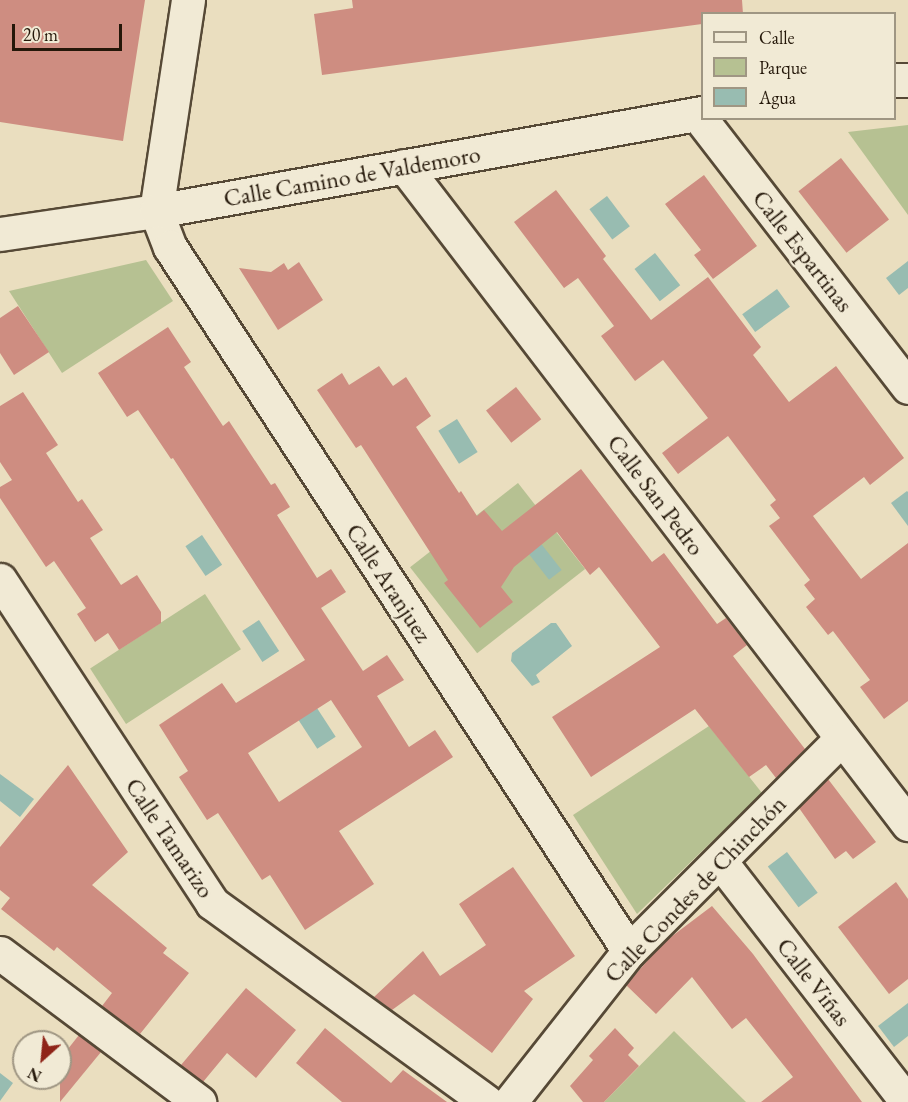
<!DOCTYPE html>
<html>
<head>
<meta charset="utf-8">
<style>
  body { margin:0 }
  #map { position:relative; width:908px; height:1102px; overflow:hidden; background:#eadebf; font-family:"EB Garamond",serif }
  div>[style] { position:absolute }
  .green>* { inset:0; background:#b6c192; transform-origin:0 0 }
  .water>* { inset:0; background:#98bcb1; transform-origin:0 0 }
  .building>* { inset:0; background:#ce8d81; transform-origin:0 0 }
  .roads { filter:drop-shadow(2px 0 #564936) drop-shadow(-2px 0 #564936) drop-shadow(0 2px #564936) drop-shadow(0 -2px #564936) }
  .street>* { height:33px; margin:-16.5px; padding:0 16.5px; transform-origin:16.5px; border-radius:16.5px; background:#f1ead5 }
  span { translate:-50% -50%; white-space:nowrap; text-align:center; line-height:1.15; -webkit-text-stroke:4.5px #f1ead5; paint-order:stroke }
  .street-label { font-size:24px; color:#241709 }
  .legend { position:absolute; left:701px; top:12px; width:195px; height:108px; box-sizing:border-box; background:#f1ead5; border:2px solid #9f9683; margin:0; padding:8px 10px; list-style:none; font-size:18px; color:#241709 }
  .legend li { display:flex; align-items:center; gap:12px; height:30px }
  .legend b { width:30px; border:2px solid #9f9683 }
  .north { position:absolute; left:12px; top:1030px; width:60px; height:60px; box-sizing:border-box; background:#f1ead5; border:2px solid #9f9683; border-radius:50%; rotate:207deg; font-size:16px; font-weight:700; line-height:24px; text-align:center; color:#241709 }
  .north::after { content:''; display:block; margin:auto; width:21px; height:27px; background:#8f2418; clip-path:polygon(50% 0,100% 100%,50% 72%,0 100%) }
  .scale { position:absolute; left:12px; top:24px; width:110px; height:27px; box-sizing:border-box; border:3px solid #241709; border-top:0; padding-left:8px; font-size:18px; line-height:21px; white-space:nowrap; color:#241709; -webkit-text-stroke:4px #f1ead5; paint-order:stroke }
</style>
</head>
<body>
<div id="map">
  <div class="green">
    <i style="clip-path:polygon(908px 125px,908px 215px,848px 132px)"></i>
    <i style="clip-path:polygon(146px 260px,173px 301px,62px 373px,9px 291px)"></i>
    <i style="left:518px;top:483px;width:109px;height:137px;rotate:52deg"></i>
    <i style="left:205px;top:594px;width:66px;height:137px;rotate:57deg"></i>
    <i style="clip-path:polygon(709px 726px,762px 793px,637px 914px,573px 815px)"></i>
    <i style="clip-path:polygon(674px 1031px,746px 1102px,604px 1102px)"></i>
  </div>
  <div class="water">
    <i style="left:607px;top:196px;width:38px;height:22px;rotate:53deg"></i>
    <i style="left:655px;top:253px;width:41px;height:26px;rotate:52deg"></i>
    <i style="clip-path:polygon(908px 261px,908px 288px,899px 295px,886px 278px)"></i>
    <i style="left:777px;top:289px;width:22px;height:43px;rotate:54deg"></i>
    <i style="left:457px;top:419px;width:39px;height:22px;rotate:58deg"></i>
    <i style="clip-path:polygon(907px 491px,908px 492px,908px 526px,891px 503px)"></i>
    <i style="left:521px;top:518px;width:66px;height:16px;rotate:52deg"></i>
    <i style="left:202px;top:535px;width:36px;height:20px;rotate:56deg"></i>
    <i style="left:259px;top:620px;width:37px;height:20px;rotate:57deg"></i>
    <i style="clip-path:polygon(551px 623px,556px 623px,572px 646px,536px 675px,540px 682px,532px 686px,511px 661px,512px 653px)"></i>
    <i style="left:315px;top:705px;width:38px;height:22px;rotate:57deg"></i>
    <i style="clip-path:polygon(0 774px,34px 799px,20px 817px,0 801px)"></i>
    <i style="left:787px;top:852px;width:51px;height:24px;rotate:53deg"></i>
    <i style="clip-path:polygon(908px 1003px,908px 1036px,894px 1047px,878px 1026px)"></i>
    <i style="clip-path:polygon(0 1073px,13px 1083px,0 1101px)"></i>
  </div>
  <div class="building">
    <i style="clip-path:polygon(0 0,145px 0,123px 141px,0 122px)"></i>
    <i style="clip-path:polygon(352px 0,742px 0,743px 14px,702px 14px,702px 24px,322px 75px,314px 14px,353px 8px)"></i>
    <i style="left:841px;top:158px;width:78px;height:54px;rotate:52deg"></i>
    <i style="clip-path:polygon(704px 175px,757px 246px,713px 279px,694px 255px,701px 250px,665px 204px)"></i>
    <i style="clip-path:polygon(556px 190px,606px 256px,603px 259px,651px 320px,708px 277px,761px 347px,753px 355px,789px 402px,836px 366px,904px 458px,870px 485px,864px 477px,813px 516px,861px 579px,908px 543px,908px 701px,884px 719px,860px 687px,870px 680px,833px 631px,828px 635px,806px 607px,815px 599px,804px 585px,810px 580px,769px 526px,780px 518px,770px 505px,776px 500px,728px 436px,678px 474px,662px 453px,708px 418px,663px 360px,635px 381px,601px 336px,614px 326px,578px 278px,564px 288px,514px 222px)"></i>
    <i style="clip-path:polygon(299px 262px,323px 300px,278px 330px,239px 268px,271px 272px,284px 263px,288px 270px)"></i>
    <i style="clip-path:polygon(18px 306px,49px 352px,14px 375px,0 353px,0 318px)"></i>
    <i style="clip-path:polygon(evenodd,168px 327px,191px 362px,184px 367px,223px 426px,229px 421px,271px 485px,275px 483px,290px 507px,277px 515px,317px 578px,331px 569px,346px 592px,321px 608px,363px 671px,387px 655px,404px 680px,377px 696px,409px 747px,435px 730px,453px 757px,339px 831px,374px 884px,305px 930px,270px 875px,262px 880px,218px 813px,207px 820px,179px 777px,188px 771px,159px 725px,222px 683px,236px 703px,305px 660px,173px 458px,171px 459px,138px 410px,127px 417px,98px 373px,168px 327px,331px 700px,362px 747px,279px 802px,248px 753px,331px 700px)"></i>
    <i style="clip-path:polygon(379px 366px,393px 386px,406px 377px,431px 416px,416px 427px,459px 493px,461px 491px,477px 516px,484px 510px,502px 531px,581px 469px,652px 562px,664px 553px,717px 624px,726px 618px,747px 645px,733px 656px,805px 749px,776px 778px,766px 765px,749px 777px,695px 709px,591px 777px,552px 717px,660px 647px,599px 567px,590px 575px,557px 532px,514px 567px,501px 587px,513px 602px,480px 628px,444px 583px,448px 580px,361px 445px,356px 448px,317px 390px,342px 373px,349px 385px)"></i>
    <i style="left:516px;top:387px;width:41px;height:38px;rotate:52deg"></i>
    <i style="clip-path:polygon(23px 392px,58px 445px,46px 453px,78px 502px,82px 499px,103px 530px,90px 538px,121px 585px,137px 575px,161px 612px,161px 623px,119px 650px,108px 633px,95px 642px,77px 614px,86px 608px,54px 561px,46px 567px,0 498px,0 487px,12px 480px,0 462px,0 406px)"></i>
    <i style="clip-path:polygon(68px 765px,128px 852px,92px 885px,167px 948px,163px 953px,189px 973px,140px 1034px,102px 1006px,112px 993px,57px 947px,54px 951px,1px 909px,10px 898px,0 890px,0 847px)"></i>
    <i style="clip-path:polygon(828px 779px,876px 842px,853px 859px,846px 851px,835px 859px,799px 808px)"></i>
    <i style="clip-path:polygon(513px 867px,575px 956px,524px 991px,533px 999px,492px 1053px,414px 994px,392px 1010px,374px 997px,423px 951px,440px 976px,486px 945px,459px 904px)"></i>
    <i style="clip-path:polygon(896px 882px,908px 899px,908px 979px,889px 994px,838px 927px)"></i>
    <i style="clip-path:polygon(712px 906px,753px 954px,862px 1102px,761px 1102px,793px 1077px,746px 1018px,732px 1029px,692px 977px,656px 1014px,626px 985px,663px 943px)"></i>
    <i style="clip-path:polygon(246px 988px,296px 1030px,256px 1078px,227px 1053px,203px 1082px,181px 1065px)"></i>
    <i style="clip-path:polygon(325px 1028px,391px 1083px,403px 1070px,447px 1102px,342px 1102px,296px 1063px)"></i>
    <i style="clip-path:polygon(615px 1028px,634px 1048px,628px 1055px,639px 1066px,604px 1102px,583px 1102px,570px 1086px,593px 1060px,589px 1056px)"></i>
    <i style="clip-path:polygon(79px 1035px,101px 1052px,60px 1102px,60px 1059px)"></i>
  </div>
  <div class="roads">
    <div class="street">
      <i style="left:188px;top:0;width:213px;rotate:98.6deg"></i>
      <i style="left:156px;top:211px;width:39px;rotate:69deg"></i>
      <i style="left:170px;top:247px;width:840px;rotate:56.9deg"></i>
      <i style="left:894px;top:80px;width:14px"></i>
      <i style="left:697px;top:114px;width:345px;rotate:52.3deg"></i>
      <i style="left:404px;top:166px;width:829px;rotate:52.55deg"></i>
      <i style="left:0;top:234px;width:158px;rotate:-8.4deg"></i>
      <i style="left:156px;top:211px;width:555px;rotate:-10.18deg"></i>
      <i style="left:0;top:580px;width:386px;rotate:56.7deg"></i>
      <i style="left:212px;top:903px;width:339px;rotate:35.9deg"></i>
      <i style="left:720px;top:861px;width:305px;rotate:52.2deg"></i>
      <i style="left:0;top:953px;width:249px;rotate:36.8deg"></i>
      <i style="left:510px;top:1102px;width:192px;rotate:-51.8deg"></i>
      <i style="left:629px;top:951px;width:301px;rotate:-45deg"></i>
    </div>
  </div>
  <div class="street-label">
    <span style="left:352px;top:176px;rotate:-10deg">Calle Camino de Valdemoro</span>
    <span style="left:803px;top:251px;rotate:52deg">Calle Espartinas</span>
    <span style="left:656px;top:495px;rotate:53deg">Calle San Pedro</span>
    <span style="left:389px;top:583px;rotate:57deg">Calle Aranjuez</span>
    <span style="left:170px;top:838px;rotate:56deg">Calle Tamarizo</span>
    <span style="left:695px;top:889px;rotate:-46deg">Calle Condes de Chinchón</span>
    <span style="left:814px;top:982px;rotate:52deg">Calle Viñas</span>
  </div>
  <ul class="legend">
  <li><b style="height:8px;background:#f1ead5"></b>Calle</li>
  <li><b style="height:16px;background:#b6c192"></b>Parque</li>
  <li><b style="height:16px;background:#98bcb1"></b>Agua</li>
  </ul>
  <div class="north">N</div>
  <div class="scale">20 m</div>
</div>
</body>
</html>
